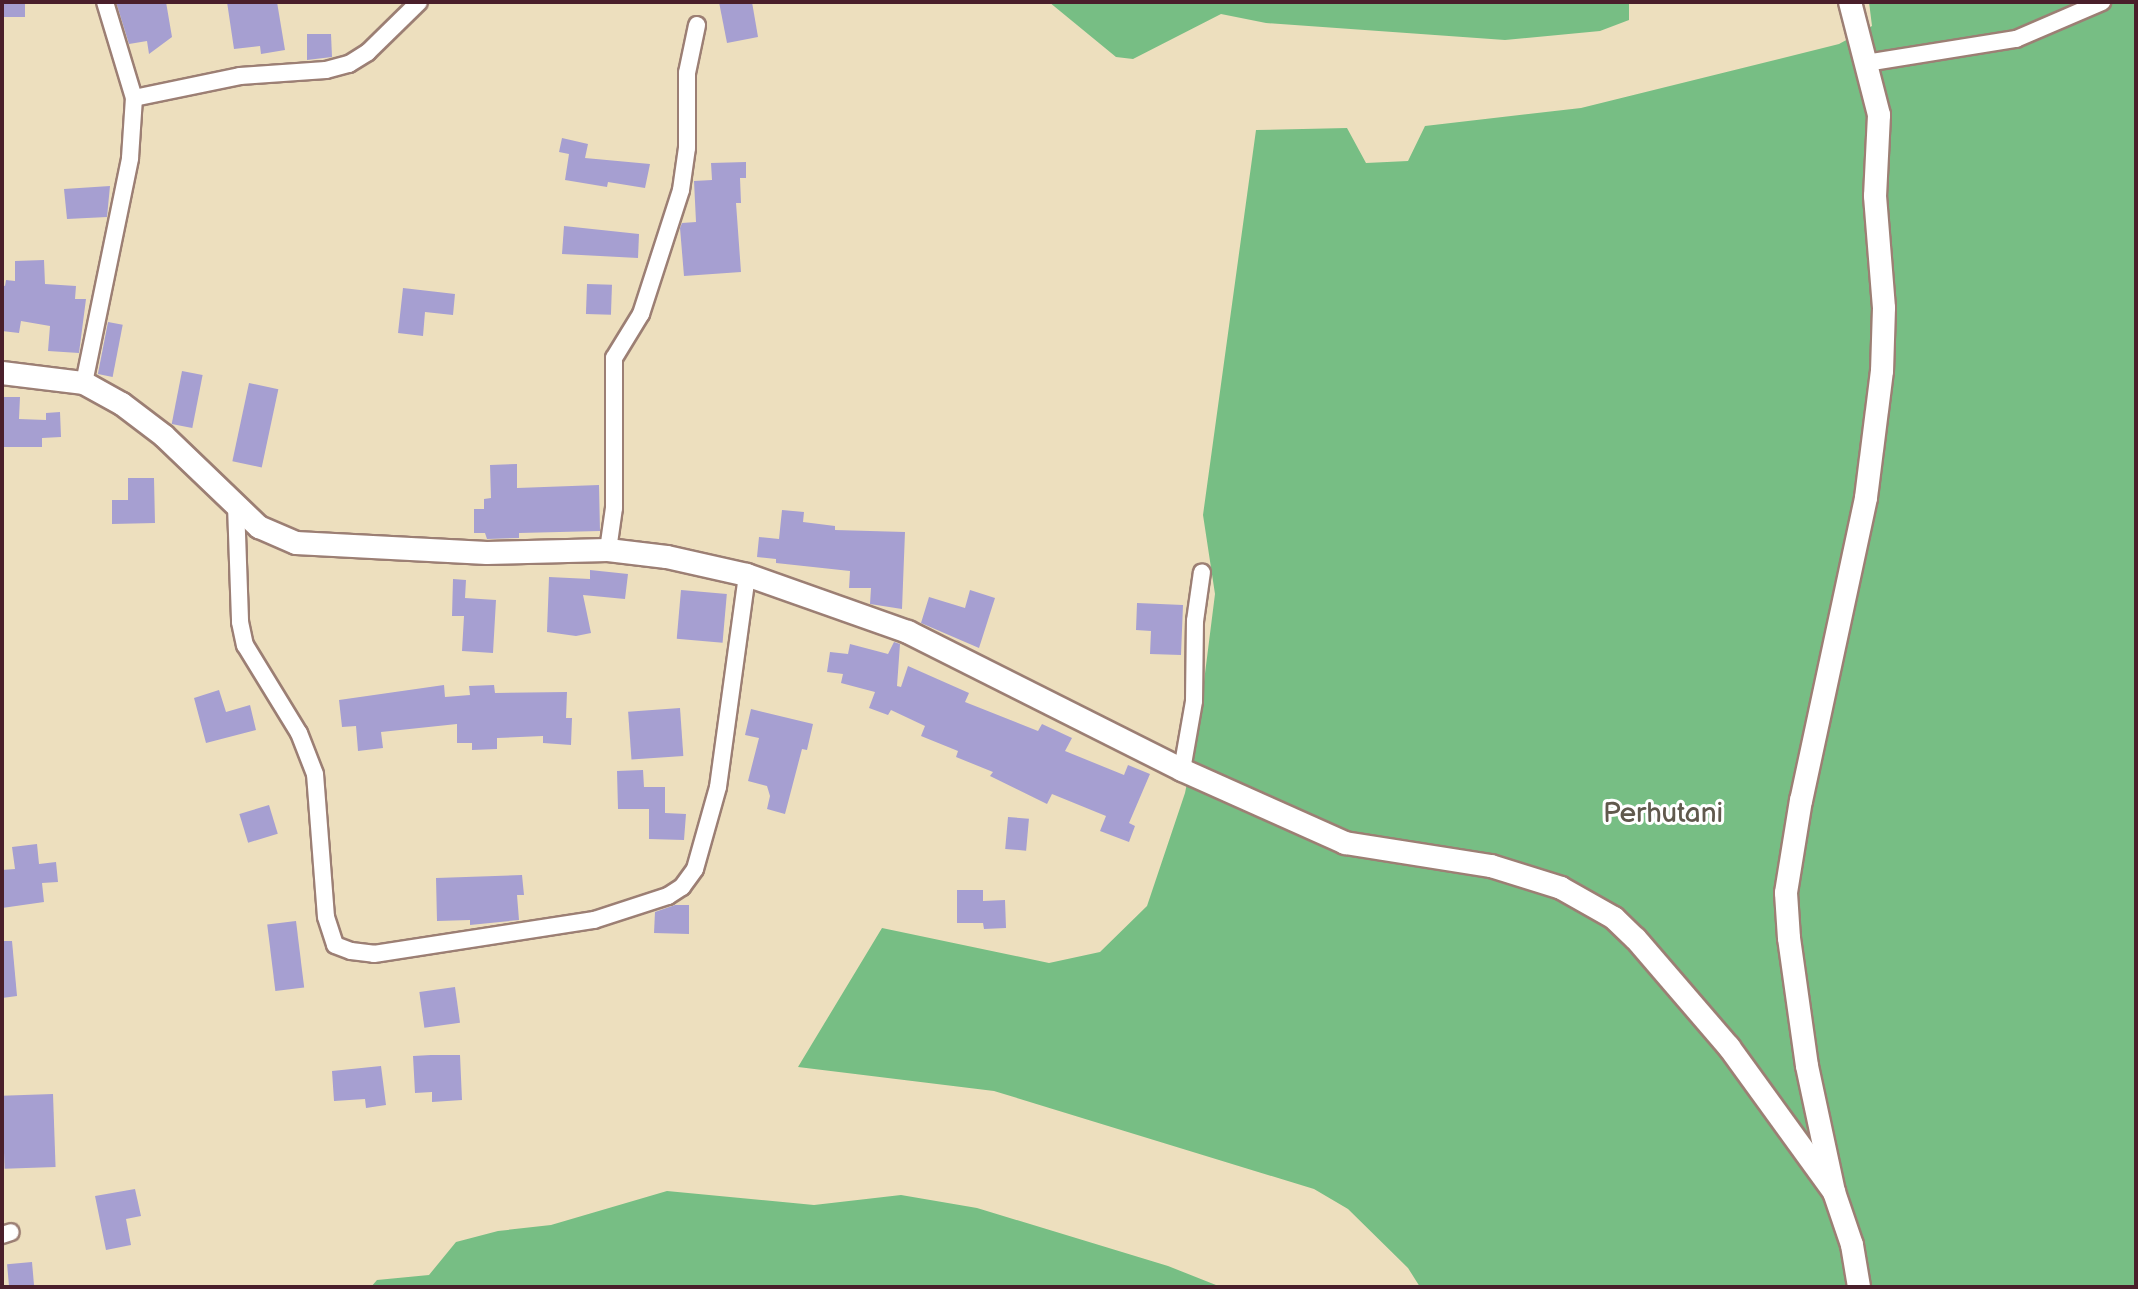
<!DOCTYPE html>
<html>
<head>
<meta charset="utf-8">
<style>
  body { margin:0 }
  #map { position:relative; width:2138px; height:1289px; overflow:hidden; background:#eddfbe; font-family:"Balsamiq Sans",sans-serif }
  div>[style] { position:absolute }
  .forest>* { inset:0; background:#77be84 }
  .building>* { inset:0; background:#a69fd1; transform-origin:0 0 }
  .roads { filter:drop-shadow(2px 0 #9c7f74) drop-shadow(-2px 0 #9c7f74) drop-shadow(0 2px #9c7f74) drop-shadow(0 -2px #9c7f74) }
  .street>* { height:16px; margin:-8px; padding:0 8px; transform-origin:8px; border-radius:8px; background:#fff }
  .secondary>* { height:22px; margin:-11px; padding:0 11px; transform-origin:11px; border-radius:11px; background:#fff }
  span { translate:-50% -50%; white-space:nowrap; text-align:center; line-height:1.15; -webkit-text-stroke:6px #fff; paint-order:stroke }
  .park-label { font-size:28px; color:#60594d }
  .frame { position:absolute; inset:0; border:4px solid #4a1f2b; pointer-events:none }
</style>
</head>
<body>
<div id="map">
  <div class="forest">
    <i style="clip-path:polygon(1049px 2px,1629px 2px,1629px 20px,1600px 31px,1505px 40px,1266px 23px,1221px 14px,1133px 59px,1116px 57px)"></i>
    <i style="clip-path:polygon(1869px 2px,2136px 2px,2136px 1287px,1420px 1287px,1408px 1268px,1348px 1209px,1314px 1189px,994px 1091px,798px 1067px,882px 928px,1049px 963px,1100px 952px,1147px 906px,1185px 793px,1198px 729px,1215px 594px,1203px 515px,1256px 130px,1347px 128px,1366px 163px,1408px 161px,1425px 126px,1581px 108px,1839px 44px,1872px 26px)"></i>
    <i style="clip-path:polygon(667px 1191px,814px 1205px,901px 1195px,977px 1208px,1168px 1266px,1221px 1287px,371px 1287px,377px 1280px,429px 1275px,456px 1242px,498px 1231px,551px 1225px)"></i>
  </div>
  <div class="building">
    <i style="left:2px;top:2px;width:23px;height:15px"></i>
    <i style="clip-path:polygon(116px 2px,166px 2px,172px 37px,149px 54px,147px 41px,129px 44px)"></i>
    <i style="clip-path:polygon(227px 2px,277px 2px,285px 50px,261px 54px,260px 46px,234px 49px)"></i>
    <i style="clip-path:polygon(719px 2px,752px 2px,758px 37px,727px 43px)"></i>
    <i style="clip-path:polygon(307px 34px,331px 34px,332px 57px,307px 60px)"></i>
    <i style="clip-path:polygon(562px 138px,588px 144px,585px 158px,650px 164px,645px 188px,608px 182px,607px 187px,565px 180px,569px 154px,559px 152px)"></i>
    <i style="clip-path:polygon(746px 162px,746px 178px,740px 178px,741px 203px,736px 203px,741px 272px,684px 276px,680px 228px,682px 223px,696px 222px,694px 181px,712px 180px,711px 163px)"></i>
    <i style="clip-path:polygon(110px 186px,107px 217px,67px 219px,64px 189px)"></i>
    <i style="clip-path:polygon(564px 226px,639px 234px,638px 258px,562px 254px)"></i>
    <i style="clip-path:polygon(44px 260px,45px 284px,76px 286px,75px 299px,86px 299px,79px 353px,48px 351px,50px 326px,21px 321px,19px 333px,2px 331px,2px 285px,5px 286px,6px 280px,15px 281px,15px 261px)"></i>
    <i style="left:587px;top:284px;width:25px;height:30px;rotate:2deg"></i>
    <i style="clip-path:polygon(403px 288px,455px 294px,453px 315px,425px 312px,423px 336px,398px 333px)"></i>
    <i style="left:108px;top:322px;width:15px;height:53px;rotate:11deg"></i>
    <i style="left:182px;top:371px;width:21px;height:54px;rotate:11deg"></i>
    <i style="left:249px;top:383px;width:30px;height:80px;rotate:12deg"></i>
    <i style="clip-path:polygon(2px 397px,20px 397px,19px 419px,46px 420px,46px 413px,60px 412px,61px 437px,42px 438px,42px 447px,2px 447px)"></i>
    <i style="clip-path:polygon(517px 464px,517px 488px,599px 485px,600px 531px,519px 533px,519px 538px,487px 539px,485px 533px,474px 533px,474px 509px,484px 509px,484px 499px,491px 498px,490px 465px)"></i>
    <i style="clip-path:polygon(128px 478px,154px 478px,155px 523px,112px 524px,112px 500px,128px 500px)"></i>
    <i style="clip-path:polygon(782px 510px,804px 512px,803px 522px,835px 526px,835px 530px,905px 532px,902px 609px,870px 604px,871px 588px,849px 588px,850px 571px,776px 563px,776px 559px,757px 557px,759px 537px,779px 539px)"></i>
    <i style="clip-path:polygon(590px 570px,628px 574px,625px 599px,583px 595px,591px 633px,576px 636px,547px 632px,549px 577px,590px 579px)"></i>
    <i style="clip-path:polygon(453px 579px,466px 580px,465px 598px,496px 600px,493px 653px,462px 651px,464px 616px,452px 616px)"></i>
    <i style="left:681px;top:590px;width:46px;height:49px;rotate:5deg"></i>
    <i style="clip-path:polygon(970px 590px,995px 598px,979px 648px,921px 623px,929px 597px,965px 608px)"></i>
    <i style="clip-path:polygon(1137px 603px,1183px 605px,1181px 655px,1150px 654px,1151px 631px,1136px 630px)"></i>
    <i style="clip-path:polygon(894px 642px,900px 644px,897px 686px,901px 687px,908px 666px,969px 693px,965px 702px,1038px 731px,1042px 724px,1072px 738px,1065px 751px,1124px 775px,1128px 765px,1150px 774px,1129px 823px,1135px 826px,1129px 842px,1100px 831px,1106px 816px,1052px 794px,1047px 804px,990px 776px,993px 772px,956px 757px,958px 751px,921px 736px,925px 726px,891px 710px,888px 715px,869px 708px,875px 692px,841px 683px,843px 674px,827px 672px,830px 652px,848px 654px,850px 644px,888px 654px)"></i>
    <i style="clip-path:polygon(444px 685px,445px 697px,470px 695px,469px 686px,494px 685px,495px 693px,567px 692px,566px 718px,572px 718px,571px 745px,543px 743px,543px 736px,497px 738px,497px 749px,472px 750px,472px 743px,457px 743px,457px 724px,381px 732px,383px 748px,358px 751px,356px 726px,342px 727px,339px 700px)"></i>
    <i style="clip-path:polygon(219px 690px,226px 712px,250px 705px,256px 730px,206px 743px,194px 698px)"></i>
    <i style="left:680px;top:708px;width:48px;height:52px;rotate:86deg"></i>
    <i style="clip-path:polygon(751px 709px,813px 724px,807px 750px,802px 749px,785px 814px,767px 809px,770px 796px,767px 786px,748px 781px,759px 738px,745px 735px)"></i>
    <i style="clip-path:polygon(643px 770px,644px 787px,665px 787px,665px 813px,686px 814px,684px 840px,649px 839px,649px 809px,618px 809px,617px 771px)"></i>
    <i style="left:269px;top:805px;width:30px;height:31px;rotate:73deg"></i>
    <i style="left:1008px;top:817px;width:21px;height:32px;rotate:5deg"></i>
    <i style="clip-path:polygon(37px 844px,39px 864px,56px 862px,58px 882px,42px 883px,44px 902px,2px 908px,2px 870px,15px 869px,12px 847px)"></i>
    <i style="clip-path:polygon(522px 875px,524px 895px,517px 895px,519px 920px,470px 925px,470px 920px,437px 921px,436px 878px)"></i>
    <i style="clip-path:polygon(957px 890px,983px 890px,983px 901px,1005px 900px,1006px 928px,984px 929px,983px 923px,957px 923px)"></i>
    <i style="clip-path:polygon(675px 905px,689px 905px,689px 934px,654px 933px,655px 912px)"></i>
    <i style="left:296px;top:921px;width:67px;height:29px;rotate:83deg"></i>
    <i style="clip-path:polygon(2px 941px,12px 941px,17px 996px,2px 998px)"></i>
    <i style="left:455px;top:987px;width:36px;height:36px;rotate:82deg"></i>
    <i style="clip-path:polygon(431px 1055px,460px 1055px,462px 1100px,432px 1102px,432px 1092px,415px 1093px,413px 1056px)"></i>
    <i style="clip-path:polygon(381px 1066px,386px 1105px,366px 1108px,365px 1099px,334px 1101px,332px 1071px)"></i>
    <i style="left:53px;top:1094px;width:73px;height:51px;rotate:88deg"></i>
    <i style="clip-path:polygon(135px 1189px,141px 1216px,126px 1219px,131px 1245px,106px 1250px,95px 1196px)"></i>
    <i style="left:32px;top:1262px;width:24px;height:25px;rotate:85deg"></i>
  </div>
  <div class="roads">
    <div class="street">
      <i style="left:1866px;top:63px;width:152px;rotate:-9.1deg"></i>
      <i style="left:2016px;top:39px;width:94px;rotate:-23.3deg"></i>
      <i style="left:134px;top:98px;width:108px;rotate:-11.7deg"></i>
      <i style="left:240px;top:76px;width:86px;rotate:-4deg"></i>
      <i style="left:326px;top:70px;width:24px;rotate:-15deg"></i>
      <i style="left:349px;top:64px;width:22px;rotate:-32deg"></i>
      <i style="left:368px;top:52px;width:71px;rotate:-44.4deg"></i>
      <i style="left:84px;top:383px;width:230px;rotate:-78.4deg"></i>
      <i style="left:130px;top:158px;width:60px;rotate:-86.2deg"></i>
      <i style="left:134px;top:98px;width:100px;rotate:-106.8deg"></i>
      <i style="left:236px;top:505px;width:117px;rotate:88deg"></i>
      <i style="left:240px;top:622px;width:24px;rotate:78deg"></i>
      <i style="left:245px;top:645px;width:103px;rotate:58.5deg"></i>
      <i style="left:299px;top:733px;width:44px;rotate:68.7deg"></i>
      <i style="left:315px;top:774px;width:143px;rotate:85.6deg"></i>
      <i style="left:326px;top:917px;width:29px;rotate:72deg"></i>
      <i style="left:335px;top:945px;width:17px;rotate:21deg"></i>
      <i style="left:351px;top:951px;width:23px;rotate:7deg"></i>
      <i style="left:374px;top:954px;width:223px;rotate:-8.8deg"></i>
      <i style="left:594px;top:920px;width:78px;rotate:-18deg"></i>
      <i style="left:668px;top:896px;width:17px;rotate:-33deg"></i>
      <i style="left:682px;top:887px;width:22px;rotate:-54deg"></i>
      <i style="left:695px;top:869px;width:85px;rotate:-74.3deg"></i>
      <i style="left:718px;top:787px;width:214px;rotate:-82.2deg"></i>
      <i style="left:608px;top:550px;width:42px;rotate:-81.9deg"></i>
      <i style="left:614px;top:508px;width:150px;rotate:-90deg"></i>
      <i style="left:614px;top:358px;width:52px;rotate:-58.5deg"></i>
      <i style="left:641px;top:314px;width:130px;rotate:-72.1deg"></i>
      <i style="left:681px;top:190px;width:42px;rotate:-81.9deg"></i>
      <i style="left:687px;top:148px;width:75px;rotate:-90deg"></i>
      <i style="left:687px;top:73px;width:49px;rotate:-78.2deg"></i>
      <i style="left:1182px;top:770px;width:70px;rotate:-80.1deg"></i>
      <i style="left:1194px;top:701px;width:80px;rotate:-89.3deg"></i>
      <i style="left:1195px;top:621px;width:49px;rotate:-81.9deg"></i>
      <i style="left:2px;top:1235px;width:9px;rotate:-18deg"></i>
    </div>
    <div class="secondary">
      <i style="left:1850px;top:2px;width:117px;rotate:75.6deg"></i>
      <i style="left:1879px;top:115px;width:81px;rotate:92.8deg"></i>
      <i style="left:1875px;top:196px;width:112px;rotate:85.4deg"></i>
      <i style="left:1884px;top:308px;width:63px;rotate:91.8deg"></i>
      <i style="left:1882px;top:371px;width:128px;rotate:97.2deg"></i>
      <i style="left:1866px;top:498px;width:309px;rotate:102.1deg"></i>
      <i style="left:1801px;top:800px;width:94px;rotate:99.2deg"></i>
      <i style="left:1786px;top:893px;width:45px;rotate:86.2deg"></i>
      <i style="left:1789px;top:938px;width:129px;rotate:82deg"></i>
      <i style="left:1807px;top:1066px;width:129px;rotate:77.9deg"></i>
      <i style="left:1834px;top:1192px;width:56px;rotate:71.2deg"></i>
      <i style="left:1852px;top:1245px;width:43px;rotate:80.5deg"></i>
      <i style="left:2px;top:373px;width:83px;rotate:7deg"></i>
      <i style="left:84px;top:383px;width:43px;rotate:28.9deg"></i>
      <i style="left:122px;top:404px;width:53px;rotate:37.3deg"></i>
      <i style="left:164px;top:436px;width:132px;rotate:43.8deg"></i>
      <i style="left:259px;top:527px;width:40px;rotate:23.4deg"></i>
      <i style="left:296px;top:543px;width:191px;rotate:3deg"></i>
      <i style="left:487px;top:553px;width:121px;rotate:-1.4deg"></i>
      <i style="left:608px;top:550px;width:59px;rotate:6.8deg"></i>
      <i style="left:667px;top:557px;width:82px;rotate:12.7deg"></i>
      <i style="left:747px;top:575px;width:171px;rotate:19.5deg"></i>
      <i style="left:908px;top:632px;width:307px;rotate:26.7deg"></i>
      <i style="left:1182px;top:770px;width:179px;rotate:24.1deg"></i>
      <i style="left:1345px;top:843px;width:148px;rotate:9deg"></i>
      <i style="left:1491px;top:866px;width:73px;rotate:17.4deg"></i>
      <i style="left:1561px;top:888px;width:61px;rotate:29.5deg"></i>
      <i style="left:1614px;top:918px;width:30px;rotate:44deg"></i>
      <i style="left:1636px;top:939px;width:143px;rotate:49.3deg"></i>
      <i style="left:1729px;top:1047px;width:179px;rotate:54.1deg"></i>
    </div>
  </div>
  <div class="park-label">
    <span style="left:1663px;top:814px">Perhutani</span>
  </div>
  <div class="frame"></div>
</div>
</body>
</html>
